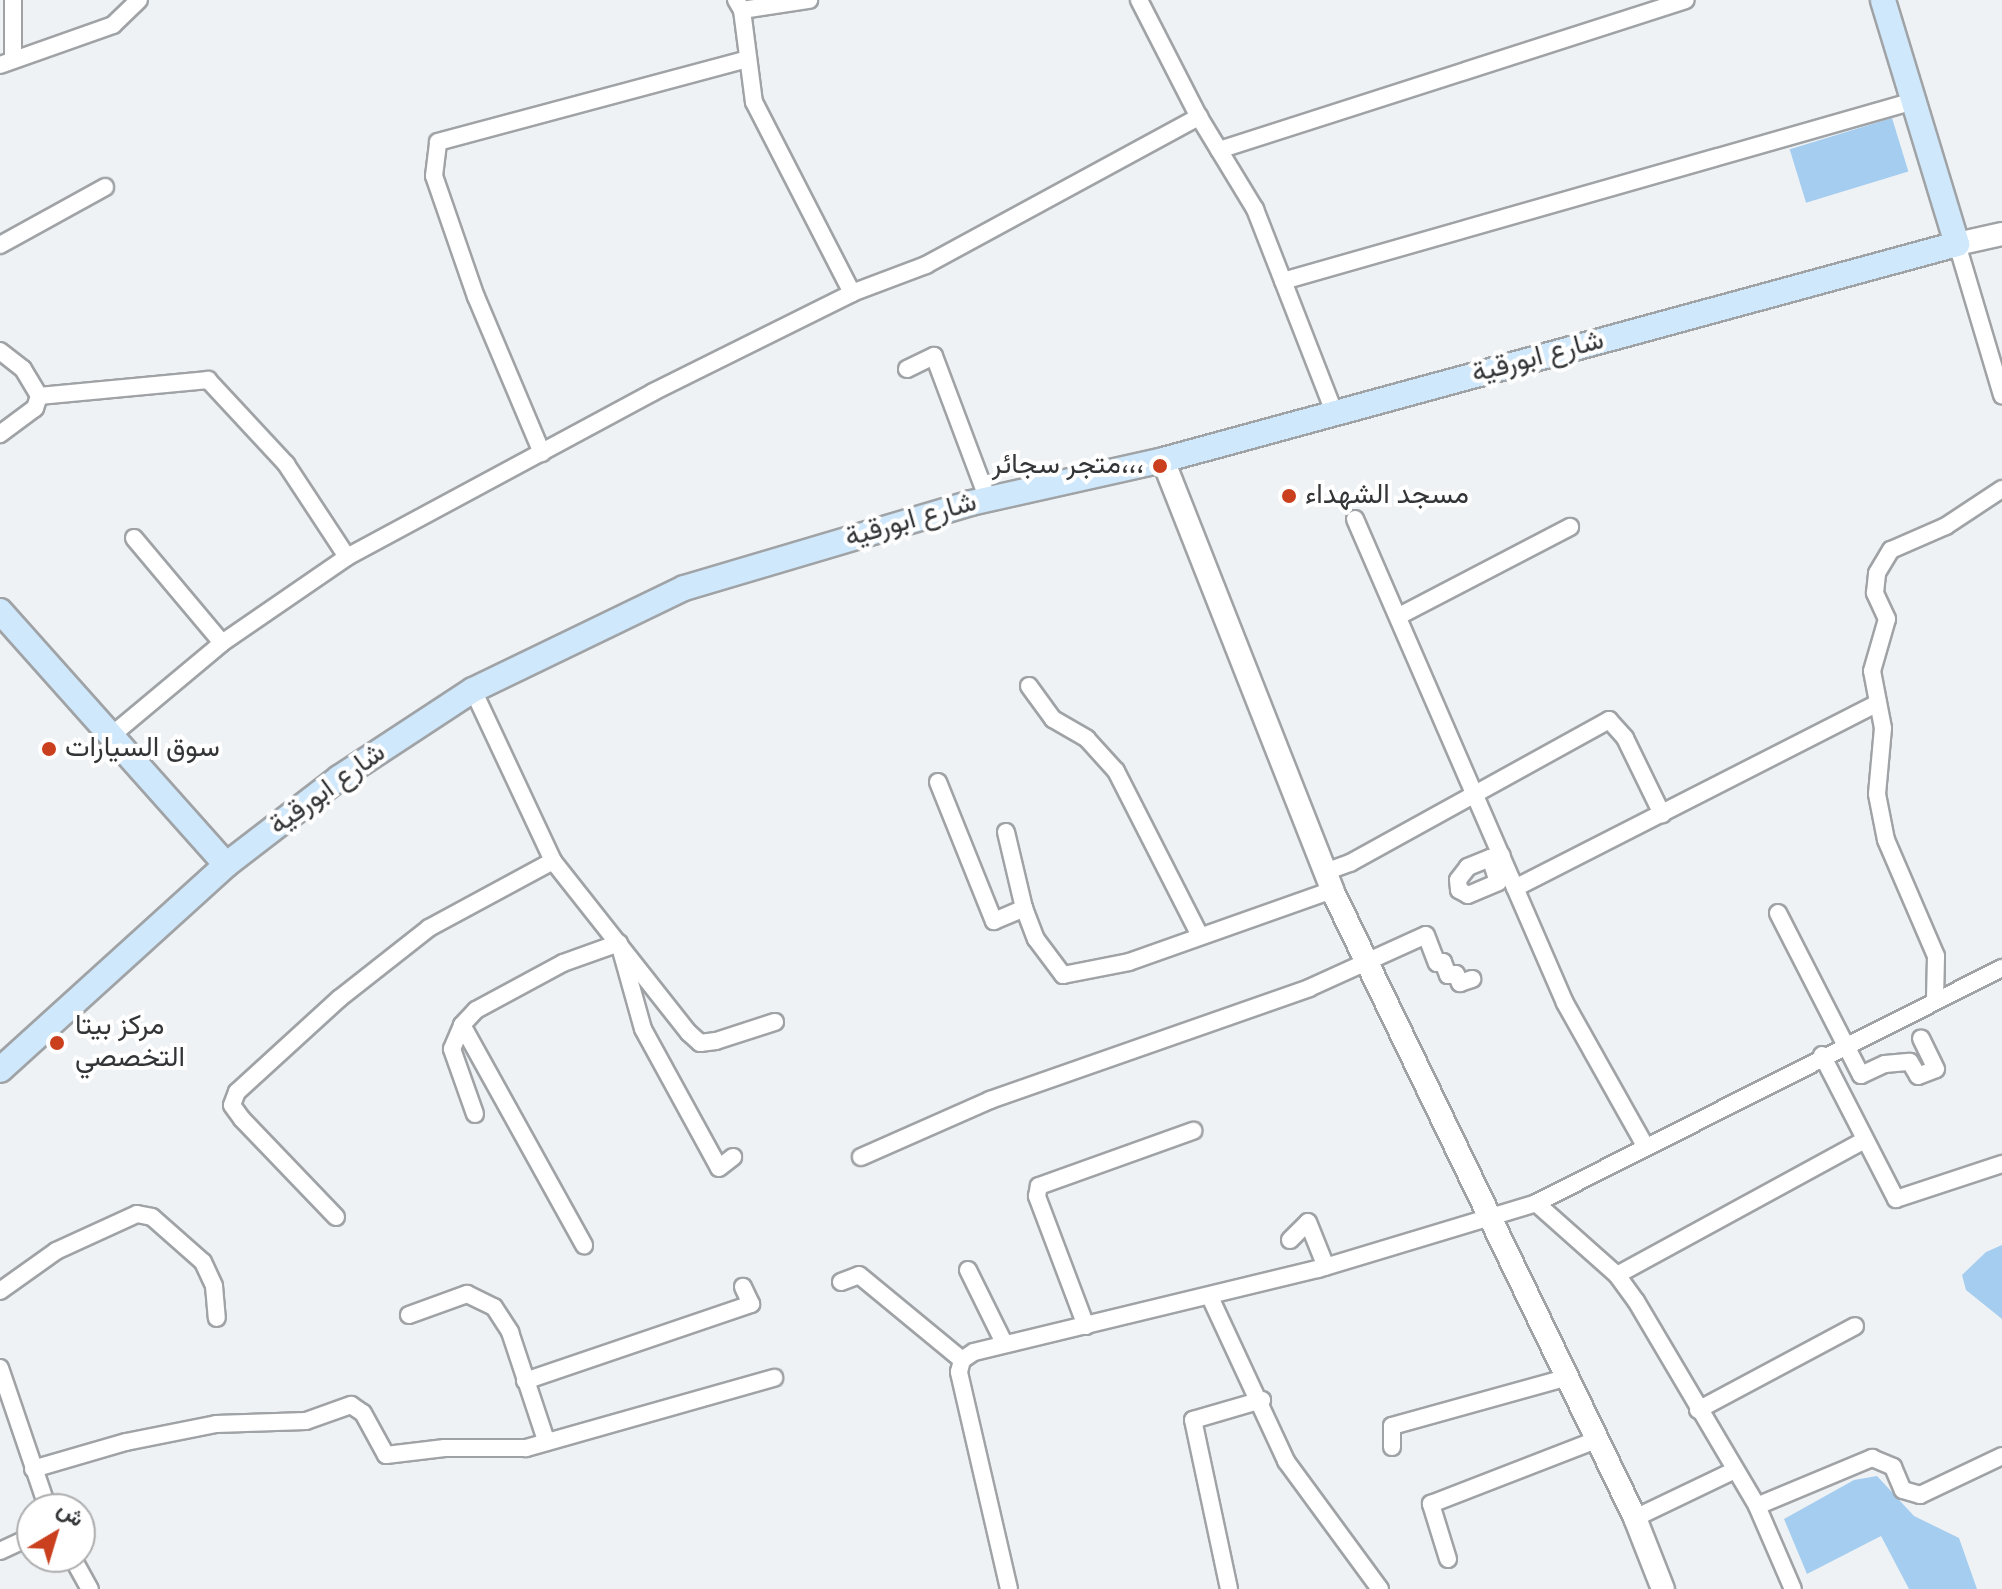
<!DOCTYPE html>
<html>
<head>
<meta charset="utf-8">
<style>
  body { margin:0 }
  #map { position:relative; width:2002px; height:1589px; overflow:hidden; background:#eef2f5; font-family:Overpass,Vazirmatn,sans-serif }
  div>[style] { position:absolute }
  .green>* { inset:0; background:#a5cdef; transform-origin:0 0 }
  .roads { filter:drop-shadow(2px 0 #a0a3a6) drop-shadow(-2px 0 #a0a3a6) drop-shadow(0 2px #a0a3a6) drop-shadow(0 -2px #a0a3a6) }
  .street>* { height:16px; margin:-8px; padding:0 8px; transform-origin:8px; border-radius:8px; background:#fff }
  .secondary>* { height:22px; margin:-11px; padding:0 11px; transform-origin:11px; border-radius:11px; background:#fff }
  .primary>* { height:24px; margin:-12px; padding:0 12px; transform-origin:12px; border-radius:12px; background:#d0e8fb }
  .dots>* { width:22px; height:22px; translate:-50% -50%; box-sizing:border-box; border:4px solid #fff; border-radius:50% }
  span { translate:-50% -50%; white-space:nowrap; text-align:center; line-height:1.15; -webkit-text-stroke:8px #fff; paint-order:stroke }
  .street-label { font-size:28px; color:#343537 }
  .poi-label { font-size:28px; color:#343537 }
  .right { translate:-100% -50%; text-align:right }
  .left { translate:0 -50%; text-align:left }
  .north { position:absolute; left:16px; top:1493px; width:80px; height:80px; box-sizing:border-box; background:#fff; border:2px solid #aeaeaf; border-radius:50%; rotate:38deg; font-size:22px; font-weight:700; line-height:32px; text-align:center; color:#343537 }
  .north::after { content:''; display:block; margin:auto; width:28px; height:36px; background:#ca401f; clip-path:polygon(50% 0,100% 100%,50% 72%,0 100%) }
</style>
</head>
<body>
<div id="map">
  <div class="green">
    <i style="left:1892px;top:118px;width:56px;height:107px;rotate:73deg"></i>
    <i style="clip-path:polygon(2002px 1245px,2002px 1319px,1966px 1290px,1962px 1275px,1986px 1252px)"></i>
    <i style="clip-path:polygon(1877px 1476px,1914px 1516px,1959px 1538px,1977px 1589px,1909px 1589px,1881px 1536px,1807px 1574px,1784px 1519px,1854px 1480px)"></i>
  </div>
  <div class="roads">
    <div class="street">
      <i style="left:736px;top:0;width:12px;rotate:59deg"></i>
      <i style="left:742px;top:10px;width:68px;rotate:-8.5deg"></i>
      <i style="left:1139px;top:0;width:131px;rotate:62.9deg"></i>
      <i style="left:1199px;top:117px;width:108px;rotate:58.7deg"></i>
      <i style="left:1255px;top:209px;width:218px;rotate:68.7deg"></i>
      <i style="left:742px;top:10px;width:93px;rotate:82.6deg"></i>
      <i style="left:754px;top:102px;width:215px;rotate:62.8deg"></i>
      <i style="left:13px;top:59px;width:59px;rotate:-90deg"></i>
      <i style="left:0;top:65px;width:120px;rotate:-19.5deg"></i>
      <i style="left:113px;top:25px;width:36px;rotate:-44deg"></i>
      <i style="left:1219px;top:150px;width:490px;rotate:-17.8deg"></i>
      <i style="left:1957px;top:244px;width:158px;rotate:73.4deg"></i>
      <i style="left:0;top:245px;width:120px;rotate:-28.9deg"></i>
      <i style="left:1283px;top:281px;width:656px;rotate:-15.92deg"></i>
      <i style="left:0;top:351px;width:29px;rotate:38deg"></i>
      <i style="left:23px;top:369px;width:31px;rotate:59deg"></i>
      <i style="left:39px;top:396px;width:13px;rotate:108deg"></i>
      <i style="left:35px;top:408px;width:44px;rotate:143.4deg"></i>
      <i style="left:907px;top:369px;width:30px;rotate:-26deg"></i>
      <i style="left:934px;top:356px;width:154px;rotate:69.4deg"></i>
      <i style="left:39px;top:396px;width:170px;rotate:-5.4deg"></i>
      <i style="left:208px;top:380px;width:115px;rotate:47.1deg"></i>
      <i style="left:286px;top:464px;width:111px;rotate:56.7deg"></i>
      <i style="left:542px;top:453px;width:169px;rotate:-112.9deg"></i>
      <i style="left:476px;top:297px;width:128px;rotate:-109.1deg"></i>
      <i style="left:434px;top:176px;width:34px;rotate:-83deg"></i>
      <i style="left:438px;top:142px;width:320px;rotate:-15deg"></i>
      <i style="left:1355px;top:519px;width:528px;rotate:66.54deg"></i>
      <i style="left:1565px;top:1003px;width:162px;rotate:60.7deg"></i>
      <i style="left:134px;top:538px;width:137px;rotate:50deg"></i>
      <i style="left:1399px;top:616px;width:193px;rotate:-27.5deg"></i>
      <i style="left:1029px;top:686px;width:41px;rotate:54deg"></i>
      <i style="left:1053px;top:719px;width:39px;rotate:30deg"></i>
      <i style="left:1087px;top:739px;width:43px;rotate:47.8deg"></i>
      <i style="left:1116px;top:771px;width:185px;rotate:63deg"></i>
      <i style="left:473px;top:690px;width:189px;rotate:64.9deg"></i>
      <i style="left:553px;top:861px;width:219px;rotate:51.7deg"></i>
      <i style="left:689px;top:1033px;width:15px;rotate:42deg"></i>
      <i style="left:700px;top:1043px;width:16px;rotate:-7deg"></i>
      <i style="left:716px;top:1041px;width:62px;rotate:-17.9deg"></i>
      <i style="left:112px;top:735px;width:143px;rotate:-39.9deg"></i>
      <i style="left:222px;top:643px;width:152px;rotate:-34.5deg"></i>
      <i style="left:347px;top:557px;width:348px;rotate:-28.3deg"></i>
      <i style="left:653px;top:392px;width:222px;rotate:-26.4deg"></i>
      <i style="left:852px;top:293px;width:79px;rotate:-20.7deg"></i>
      <i style="left:926px;top:265px;width:311px;rotate:-28.5deg"></i>
      <i style="left:938px;top:782px;width:150px;rotate:68.1deg"></i>
      <i style="left:994px;top:921px;width:33px;rotate:-23deg"></i>
      <i style="left:1024px;top:908px;width:33px;rotate:69deg"></i>
      <i style="left:1036px;top:939px;width:45px;rotate:53.1deg"></i>
      <i style="left:1063px;top:975px;width:67px;rotate:-11.1deg"></i>
      <i style="left:1129px;top:962px;width:215px;rotate:-19.5deg"></i>
      <i style="left:1006px;top:832px;width:78px;rotate:76.7deg"></i>
      <i style="left:1490px;top:858px;width:24px;rotate:158deg"></i>
      <i style="left:1468px;top:867px;width:16px;rotate:128deg"></i>
      <i style="left:1458px;top:880px;width:10px;rotate:84deg"></i>
      <i style="left:1459px;top:890px;width:10px;rotate:29deg"></i>
      <i style="left:1468px;top:895px;width:33px;rotate:-23deg"></i>
      <i style="left:1498px;top:882px;width:25px;rotate:-108deg"></i>
      <i style="left:1490px;top:858px;width:12px;rotate:-14deg"></i>
      <i style="left:1325px;top:872px;width:27px;rotate:-20deg"></i>
      <i style="left:1350px;top:863px;width:296px;rotate:-28.9deg"></i>
      <i style="left:1609px;top:720px;width:24px;rotate:48deg"></i>
      <i style="left:1625px;top:738px;width:85px;rotate:64deg"></i>
      <i style="left:1515px;top:888px;width:407px;rotate:-27deg"></i>
      <i style="left:1778px;top:913px;width:182px;rotate:62.9deg"></i>
      <i style="left:1861px;top:1075px;width:26px;rotate:-25deg"></i>
      <i style="left:1885px;top:1064px;width:25px;rotate:-5deg"></i>
      <i style="left:1910px;top:1062px;width:16px;rotate:60deg"></i>
      <i style="left:1918px;top:1076px;width:19px;rotate:-21deg"></i>
      <i style="left:1936px;top:1069px;width:34px;rotate:-116deg"></i>
      <i style="left:1935px;top:998px;width:42px;rotate:-88.6deg"></i>
      <i style="left:1936px;top:956px;width:126px;rotate:-113.3deg"></i>
      <i style="left:1886px;top:840px;width:47px;rotate:-101.1deg"></i>
      <i style="left:1877px;top:794px;width:66px;rotate:-84.8deg"></i>
      <i style="left:1883px;top:728px;width:58px;rotate:-100.9deg"></i>
      <i style="left:1872px;top:671px;width:54px;rotate:-73.9deg"></i>
      <i style="left:1887px;top:619px;width:29px;rotate:-115deg"></i>
      <i style="left:1875px;top:593px;width:20px;rotate:-84deg"></i>
      <i style="left:1877px;top:573px;width:27px;rotate:-59deg"></i>
      <i style="left:1891px;top:550px;width:60px;rotate:-23.6deg"></i>
      <i style="left:1946px;top:526px;width:67px;rotate:-33.5deg"></i>
      <i style="left:462px;top:1025px;width:252px;rotate:61deg"></i>
      <i style="left:1822px;top:1055px;width:162px;rotate:62.8deg"></i>
      <i style="left:1896px;top:1199px;width:112px;rotate:-18.3deg"></i>
      <i style="left:475px;top:1114px;width:69px;rotate:-109.5deg"></i>
      <i style="left:452px;top:1049px;width:26px;rotate:-67deg"></i>
      <i style="left:462px;top:1025px;width:21px;rotate:-47deg"></i>
      <i style="left:476px;top:1010px;width:99px;rotate:-28.4deg"></i>
      <i style="left:563px;top:963px;width:59px;rotate:-19.7deg"></i>
      <i style="left:619px;top:943px;width:89px;rotate:74.4deg"></i>
      <i style="left:643px;top:1029px;width:158px;rotate:61.3deg"></i>
      <i style="left:719px;top:1168px;width:18px;rotate:-38deg"></i>
      <i style="left:861px;top:1157px;width:141px;rotate:-23.8deg"></i>
      <i style="left:990px;top:1100px;width:338px;rotate:-19.3deg"></i>
      <i style="left:1309px;top:988px;width:128px;rotate:-24.4deg"></i>
      <i style="left:1426px;top:935px;width:30px;rotate:69deg"></i>
      <i style="left:1437px;top:963px;width:6px;rotate:-9deg"></i>
      <i style="left:1443px;top:962px;width:14px;rotate:69deg"></i>
      <i style="left:1448px;top:975px;width:8px;rotate:-7deg"></i>
      <i style="left:1456px;top:974px;width:10px;rotate:66deg"></i>
      <i style="left:1460px;top:983px;width:13px;rotate:-18deg"></i>
      <i style="left:1536px;top:1203px;width:108px;rotate:41.6deg"></i>
      <i style="left:1617px;top:1275px;width:32px;rotate:54deg"></i>
      <i style="left:1636px;top:1301px;width:238px;rotate:59.4deg"></i>
      <i style="left:1757px;top:1506px;width:90px;rotate:66.6deg"></i>
      <i style="left:336px;top:1217px;width:136px;rotate:-133.8deg"></i>
      <i style="left:242px;top:1119px;width:17px;rotate:-126deg"></i>
      <i style="left:232px;top:1105px;width:14px;rotate:-69deg"></i>
      <i style="left:237px;top:1092px;width:139px;rotate:-42.4deg"></i>
      <i style="left:340px;top:998px;width:113px;rotate:-38.2deg"></i>
      <i style="left:429px;top:928px;width:141px;rotate:-28.4deg"></i>
      <i style="left:1290px;top:1240px;width:25px;rotate:-45deg"></i>
      <i style="left:1308px;top:1222px;width:48px;rotate:68.2deg"></i>
      <i style="left:968px;top:1270px;width:81px;rotate:63.7deg"></i>
      <i style="left:1617px;top:1275px;width:280px;rotate:-28.6deg"></i>
      <i style="left:841px;top:1282px;width:19px;rotate:-21deg"></i>
      <i style="left:859px;top:1275px;width:134px;rotate:39.5deg"></i>
      <i style="left:0;top:1291px;width:69px;rotate:-35.5deg"></i>
      <i style="left:56px;top:1251px;width:89px;rotate:-24.6deg"></i>
      <i style="left:137px;top:1214px;width:15px;rotate:11deg"></i>
      <i style="left:152px;top:1217px;width:68px;rotate:41.4deg"></i>
      <i style="left:203px;top:1262px;width:26px;rotate:65deg"></i>
      <i style="left:214px;top:1286px;width:32px;rotate:85deg"></i>
      <i style="left:1210px;top:1297px;width:181px;rotate:65.1deg"></i>
      <i style="left:1286px;top:1461px;width:159px;rotate:53.7deg"></i>
      <i style="left:409px;top:1315px;width:62px;rotate:-19.9deg"></i>
      <i style="left:467px;top:1294px;width:30px;rotate:26deg"></i>
      <i style="left:494px;top:1307px;width:30px;rotate:57deg"></i>
      <i style="left:510px;top:1332px;width:114px;rotate:71.6deg"></i>
      <i style="left:1086px;top:1326px;width:139px;rotate:-110.7deg"></i>
      <i style="left:1037px;top:1196px;width:10px;rotate:-79deg"></i>
      <i style="left:1039px;top:1186px;width:164px;rotate:-19.7deg"></i>
      <i style="left:0;top:1368px;width:149px;rotate:71.2deg"></i>
      <i style="left:525px;top:1381px;width:239px;rotate:-18.8deg"></i>
      <i style="left:751px;top:1304px;width:19px;rotate:-115deg"></i>
      <i style="left:1698px;top:1410px;width:178px;rotate:-28.1deg"></i>
      <i style="left:1392px;top:1447px;width:21px;rotate:-90deg"></i>
      <i style="left:1392px;top:1426px;width:180px;rotate:-15.5deg"></i>
      <i style="left:33px;top:1469px;width:97px;rotate:-16.2deg"></i>
      <i style="left:126px;top:1442px;width:92px;rotate:-11.3deg"></i>
      <i style="left:216px;top:1424px;width:90px;rotate:-1.9deg"></i>
      <i style="left:306px;top:1421px;width:48px;rotate:-19.6deg"></i>
      <i style="left:351px;top:1405px;width:14px;rotate:34deg"></i>
      <i style="left:363px;top:1413px;width:48px;rotate:61.3deg"></i>
      <i style="left:386px;top:1455px;width:59px;rotate:-6.8deg"></i>
      <i style="left:445px;top:1448px;width:81px"></i>
      <i style="left:526px;top:1448px;width:258px;rotate:-15.8deg"></i>
      <i style="left:1757px;top:1506px;width:125px;rotate:-22.7deg"></i>
      <i style="left:1872px;top:1458px;width:23px;rotate:23deg"></i>
      <i style="left:1893px;top:1467px;width:25px;rotate:67deg"></i>
      <i style="left:1903px;top:1490px;width:18px;rotate:16deg"></i>
      <i style="left:1920px;top:1495px;width:91px;rotate:-25.4deg"></i>
      <i style="left:1635px;top:1518px;width:109px;rotate:-25.6deg"></i>
      <i style="left:0;top:1551px;width:35px;rotate:-25deg"></i>
      <i style="left:72px;top:1557px;width:37px;rotate:61deg"></i>
      <i style="left:1448px;top:1559px;width:58px;rotate:-107.2deg"></i>
      <i style="left:1431px;top:1504px;width:177px;rotate:-21.2deg"></i>
      <i style="left:1009px;top:1589px;width:223px;rotate:-103deg"></i>
      <i style="left:959px;top:1372px;width:12px;rotate:-76deg"></i>
      <i style="left:962px;top:1360px;width:14px;rotate:-34deg"></i>
      <i style="left:974px;top:1352px;width:354px;rotate:-13.6deg"></i>
      <i style="left:1318px;top:1269px;width:228px;rotate:-16.8deg"></i>
      <i style="left:1536px;top:1203px;width:522px;rotate:-26.76deg"></i>
      <i style="left:1229px;top:1589px;width:173px;rotate:-102deg"></i>
      <i style="left:1193px;top:1420px;width:72px;rotate:-16.2deg"></i>
    </div>
    <div class="secondary">
      <i style="left:1957px;top:244px;width:46px;rotate:-12.5deg"></i>
      <i style="left:1163px;top:460px;width:462px;rotate:68.5deg"></i>
      <i style="left:1332px;top:890px;width:697px;rotate:64.24deg"></i>
      <i style="left:1635px;top:1518px;width:76px;rotate:68.5deg"></i>
    </div>
    <div class="primary">
      <i style="left:0;top:611px;width:340px;rotate:48.3deg"></i>
      <i style="left:0;top:1070px;width:305px;rotate:-42.2deg"></i>
      <i style="left:226px;top:865px;width:143px;rotate:-37.6deg"></i>
      <i style="left:339px;top:778px;width:160px;rotate:-33.3deg"></i>
      <i style="left:473px;top:690px;width:234px;rotate:-25.8deg"></i>
      <i style="left:684px;top:588px;width:299px;rotate:-16.5deg"></i>
      <i style="left:971px;top:503px;width:197px;rotate:-12.6deg"></i>
      <i style="left:1163px;top:460px;width:823px;rotate:-15.22deg"></i>
      <i style="left:1957px;top:244px;width:255px;rotate:-106.9deg"></i>
    </div>
  </div>
  <div class="dots">
    <i style="left:1160px;top:466px;background:#ca401f"></i>
    <i style="left:1289px;top:496px;background:#ca401f"></i>
    <i style="left:49px;top:749px;background:#ca401f"></i>
    <i style="left:57px;top:1043px;background:#ca401f"></i>
  </div>
  <div class="street-label">
    <span style="left:1538px;top:358px;rotate:-15deg">شارع ابورقية</span>
    <span style="left:911px;top:521px;rotate:-16deg">شارع ابورقية</span>
    <span style="left:328px;top:790px;rotate:-36deg">شارع ابورقية</span>
  </div>
  <div class="poi-label">
    <span class="right" style="left:1144px;top:466px">متجر سجائر،،،</span>
    <span class="left" style="left:1305px;top:496px">مسجد الشهداء</span>
    <span class="left" style="left:65px;top:749px">سوق السيارات</span>
    <span class="left" style="left:75px;top:1043px">مركز بيتا<br>التخصصي</span>
  </div>
  <div class="north">ش</div>
</div>
</body>
</html>
